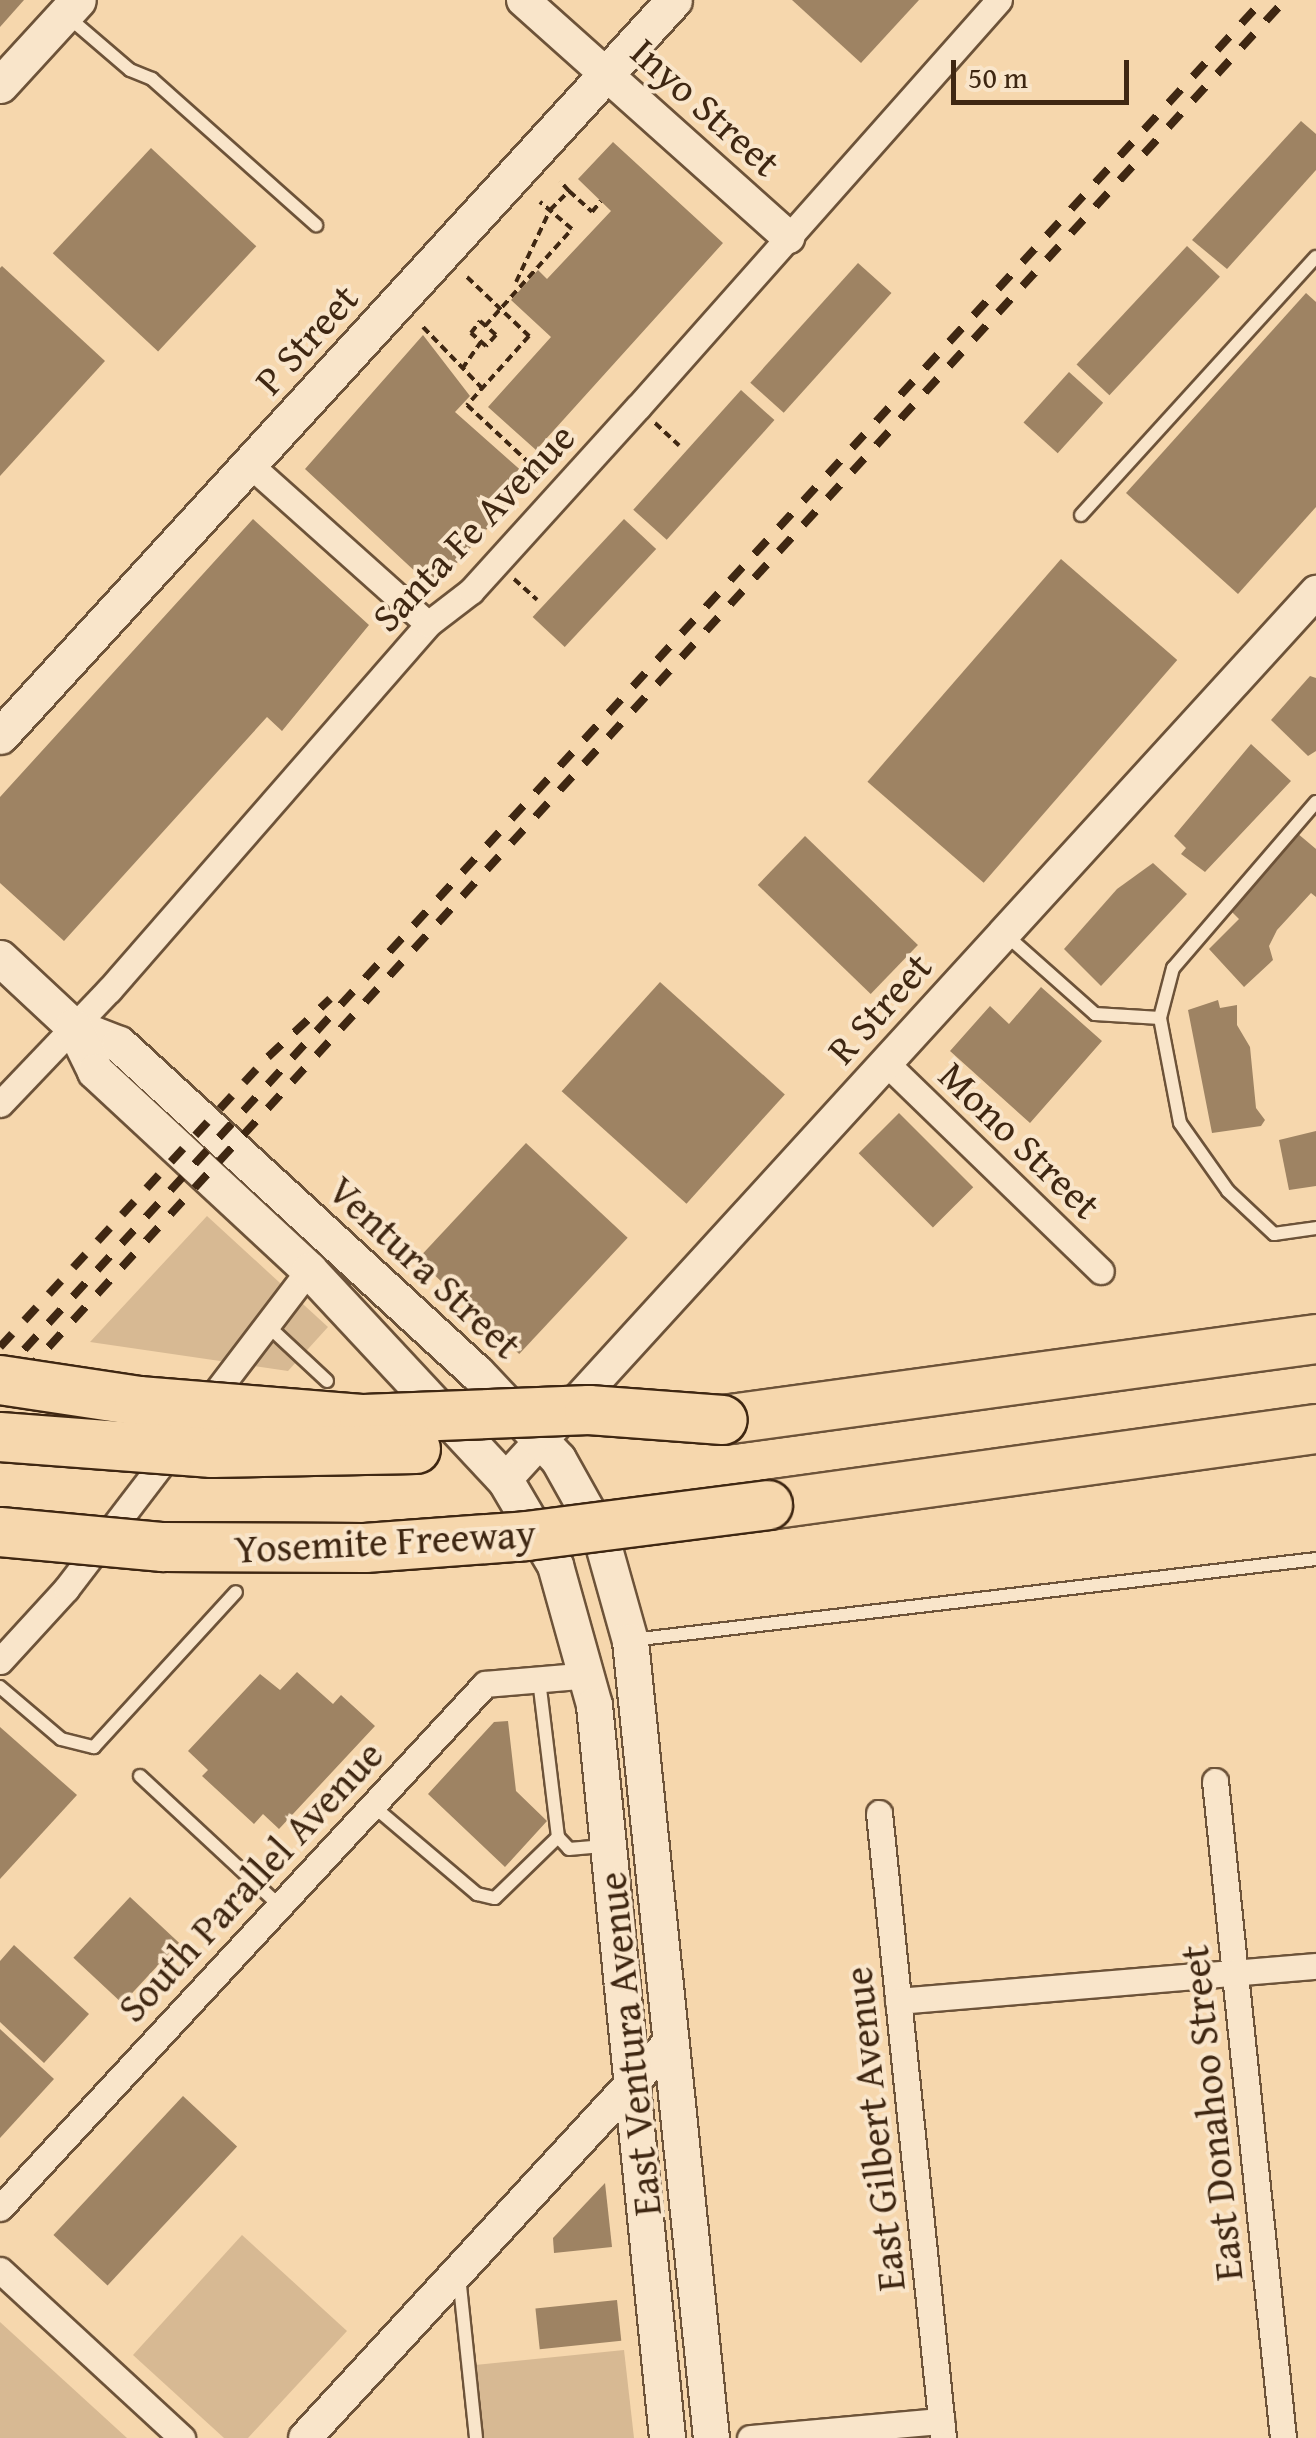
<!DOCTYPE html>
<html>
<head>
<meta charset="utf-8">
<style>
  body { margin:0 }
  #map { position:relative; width:1316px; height:2438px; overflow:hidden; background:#f6d7ad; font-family:"Gentium Book Plus",serif }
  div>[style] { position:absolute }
  .green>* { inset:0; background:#d7b993 }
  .building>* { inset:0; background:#9e8363; transform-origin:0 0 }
  .path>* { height:4px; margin-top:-2px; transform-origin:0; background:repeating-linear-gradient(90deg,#3f2712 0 8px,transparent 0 13px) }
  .roads { filter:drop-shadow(2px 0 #6d5339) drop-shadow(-2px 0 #6d5339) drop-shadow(0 2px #6d5339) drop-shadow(0 -2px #6d5339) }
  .service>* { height:12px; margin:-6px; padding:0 6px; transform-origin:6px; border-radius:6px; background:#f9e5ca }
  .minor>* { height:25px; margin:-12.5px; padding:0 12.5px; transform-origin:12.5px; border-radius:12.5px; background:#f9e5ca }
  .tertiary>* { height:32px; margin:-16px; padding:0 16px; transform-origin:16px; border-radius:16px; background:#f9e5ca }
  .secondary>* { height:35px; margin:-17.5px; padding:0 17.5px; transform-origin:17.5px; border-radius:17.5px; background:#f9e5ca }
  .motorway>* { height:48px; margin:-24px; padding:0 24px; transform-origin:24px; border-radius:24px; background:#f6d7ad }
  .rail>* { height:8px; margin-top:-4px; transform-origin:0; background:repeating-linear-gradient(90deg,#3f2712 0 18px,transparent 0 36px) }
  .bridges { filter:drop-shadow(2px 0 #3f2712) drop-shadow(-2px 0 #3f2712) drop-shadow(0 2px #3f2712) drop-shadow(0 -2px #3f2712) }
  .motorway-bridge>* { height:48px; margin:-24px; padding:0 24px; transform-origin:24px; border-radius:24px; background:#f6d7ad }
  span { translate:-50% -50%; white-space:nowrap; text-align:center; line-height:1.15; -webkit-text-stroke:8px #f9e5ca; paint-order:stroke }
  .street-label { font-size:40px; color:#3f2712 }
  .scale { position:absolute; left:951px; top:60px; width:178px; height:45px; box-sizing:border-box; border:5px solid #3f2712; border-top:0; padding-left:12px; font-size:30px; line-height:35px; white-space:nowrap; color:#3f2712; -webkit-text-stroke:8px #f9e5ca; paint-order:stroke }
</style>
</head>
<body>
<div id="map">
  <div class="green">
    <i style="clip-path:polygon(207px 1216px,328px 1327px,288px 1371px,90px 1342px)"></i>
    <i style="clip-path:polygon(242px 2235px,347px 2331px,248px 2438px,224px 2438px,133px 2355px)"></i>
    <i style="clip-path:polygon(0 2322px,127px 2438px,0 2438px)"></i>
    <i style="clip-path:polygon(624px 2350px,634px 2438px,483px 2438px,475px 2365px)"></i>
  </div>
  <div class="building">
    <i style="clip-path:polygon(0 0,24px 0,0 27px)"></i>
    <i style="clip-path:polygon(792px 0,919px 0,861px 63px)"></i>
    <i style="clip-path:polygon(1301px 121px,1316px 134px,1316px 170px,1227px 269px,1192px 240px)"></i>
    <i style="clip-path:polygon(613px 142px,723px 243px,536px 450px,488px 407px,551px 337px,511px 300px,538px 270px,547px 279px,611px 211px,578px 179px)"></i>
    <i style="left:151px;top:148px;width:144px;height:144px;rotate:43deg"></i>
    <i style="left:1187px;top:246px;width:45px;height:162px;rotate:43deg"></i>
    <i style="left:858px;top:263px;width:45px;height:161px;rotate:42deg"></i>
    <i style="clip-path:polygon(2px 266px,105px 361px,0 476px,0 268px)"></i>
    <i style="clip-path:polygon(1306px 293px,1316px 302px,1316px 507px,1238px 594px,1126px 493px)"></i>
    <i style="clip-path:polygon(423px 335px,470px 396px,455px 412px,525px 474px,504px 497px,509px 504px,434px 589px,305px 469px)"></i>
    <i style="left:1069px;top:372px;width:46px;height:68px;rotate:42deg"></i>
    <i style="left:741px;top:390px;width:45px;height:161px;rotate:42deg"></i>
    <i style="clip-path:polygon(253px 519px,369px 625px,282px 731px,267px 717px,64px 941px,0 883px,0 797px)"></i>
    <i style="left:624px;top:519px;width:44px;height:134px;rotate:43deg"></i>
    <i style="left:1061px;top:559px;width:154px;height:295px;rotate:41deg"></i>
    <i style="clip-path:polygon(1310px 676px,1316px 678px,1316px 751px,1308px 756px,1271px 720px)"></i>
    <i style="clip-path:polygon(1251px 744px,1291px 781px,1205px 872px,1181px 854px,1186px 848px,1174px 836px)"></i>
    <i style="clip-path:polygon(1297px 833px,1316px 849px,1316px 897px,1311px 893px,1277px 930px,1269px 946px,1273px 960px,1244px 987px,1209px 949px,1239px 919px,1230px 910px)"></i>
    <i style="left:805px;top:836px;width:157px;height:68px;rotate:44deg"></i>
    <i style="clip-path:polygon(1153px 863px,1187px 894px,1101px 986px,1064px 949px,1117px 889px)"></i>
    <i style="left:660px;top:982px;width:168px;height:147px;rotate:42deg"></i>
    <i style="clip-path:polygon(1041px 987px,1102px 1041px,1030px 1123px,950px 1051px,990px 1006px,1009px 1024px)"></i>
    <i style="clip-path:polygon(1218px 1000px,1220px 1008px,1237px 1005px,1237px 1025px,1250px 1047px,1256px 1108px,1265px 1120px,1261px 1126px,1212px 1133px,1188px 1010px)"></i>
    <i style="left:899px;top:1113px;width:105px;height:57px;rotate:45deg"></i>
    <i style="clip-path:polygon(1316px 1131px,1316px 1186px,1289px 1190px,1279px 1140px)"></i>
    <i style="left:526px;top:1143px;width:139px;height:159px;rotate:43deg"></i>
    <i style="clip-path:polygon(297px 1672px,333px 1704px,341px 1695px,375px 1726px,279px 1829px,263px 1814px,254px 1824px,202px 1776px,208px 1770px,188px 1751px,260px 1674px,280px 1690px)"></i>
    <i style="clip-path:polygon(508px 1721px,516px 1791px,547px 1821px,505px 1867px,428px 1794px,494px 1722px)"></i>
    <i style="clip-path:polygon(0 1727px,77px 1795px,0 1879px)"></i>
    <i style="left:130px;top:1897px;width:67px;height:83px;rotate:43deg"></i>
    <i style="clip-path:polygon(14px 1945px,89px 2014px,44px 2063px,0 2022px,0 1961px)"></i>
    <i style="clip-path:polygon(0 2029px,54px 2079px,0 2138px)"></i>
    <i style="left:183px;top:2096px;width:74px;height:190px;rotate:43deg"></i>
    <i style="clip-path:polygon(605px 2183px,612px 2247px,554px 2253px,553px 2238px)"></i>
    <i style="left:617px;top:2300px;width:41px;height:82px;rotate:84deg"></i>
  </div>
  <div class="path">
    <i style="left:569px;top:191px;width:31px;rotate:42deg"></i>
    <i style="left:592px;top:212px;width:14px;rotate:-51deg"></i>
    <i style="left:467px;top:277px;width:86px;rotate:43.6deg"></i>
    <i style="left:529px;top:336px;width:93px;rotate:131.9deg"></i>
    <i style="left:467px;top:405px;width:103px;rotate:43deg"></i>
    <i style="left:516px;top:282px;width:80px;rotate:-64.7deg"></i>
    <i style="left:550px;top:210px;width:27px;rotate:-45deg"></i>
    <i style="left:569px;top:191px;width:13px;rotate:-132deg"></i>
    <i style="left:480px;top:321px;width:21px;rotate:41deg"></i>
    <i style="left:496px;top:335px;width:15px;rotate:132deg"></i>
    <i style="left:486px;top:346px;width:20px;rotate:-139deg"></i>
    <i style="left:471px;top:333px;width:15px;rotate:-53deg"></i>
    <i style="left:485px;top:326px;width:130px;rotate:-48.1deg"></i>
    <i style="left:572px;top:229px;width:42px;rotate:-139.8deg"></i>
    <i style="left:423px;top:327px;width:85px;rotate:46deg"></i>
    <i style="left:462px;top:369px;width:33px;rotate:-55deg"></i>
    <i style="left:655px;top:423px;width:33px;rotate:43deg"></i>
    <i style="left:514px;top:579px;width:31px;rotate:42deg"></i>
  </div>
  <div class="roads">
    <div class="service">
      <i style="left:67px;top:16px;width:83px;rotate:40.6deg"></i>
      <i style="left:130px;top:70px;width:24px;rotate:22deg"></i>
      <i style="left:152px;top:79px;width:220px;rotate:41.7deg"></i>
      <i style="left:1081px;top:515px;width:349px;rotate:-47.7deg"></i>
      <i style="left:1316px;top:802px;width:219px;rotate:130.7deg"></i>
      <i style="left:1173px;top:968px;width:52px;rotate:104.6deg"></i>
      <i style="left:1160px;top:1018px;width:107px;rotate:79.2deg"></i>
      <i style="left:1180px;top:1123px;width:83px;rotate:54.8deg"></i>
      <i style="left:1228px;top:1191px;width:63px;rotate:43.1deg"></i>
      <i style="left:1274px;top:1234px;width:42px;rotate:-8.1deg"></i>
      <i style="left:1006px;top:935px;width:119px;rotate:41.6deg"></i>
      <i style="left:1095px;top:1014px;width:65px;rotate:3.5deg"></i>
      <i style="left:267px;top:1325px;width:82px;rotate:43deg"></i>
      <i style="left:632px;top:1640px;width:689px;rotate:-6.75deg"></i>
      <i style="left:0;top:1687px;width:80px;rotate:40.4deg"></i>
      <i style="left:61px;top:1739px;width:34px;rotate:14deg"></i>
      <i style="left:94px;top:1747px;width:210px;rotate:-47.5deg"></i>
      <i style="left:140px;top:1776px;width:190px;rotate:42.9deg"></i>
      <i style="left:372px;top:1805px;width:138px;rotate:40.3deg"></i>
      <i style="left:477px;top:1894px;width:18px;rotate:13deg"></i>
      <i style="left:495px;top:1898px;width:88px;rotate:-44.1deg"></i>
      <i style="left:558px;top:1837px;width:159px;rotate:-96.9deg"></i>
      <i style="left:558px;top:1837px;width:16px;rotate:47deg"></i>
      <i style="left:569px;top:1849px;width:36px;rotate:-5deg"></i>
      <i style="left:459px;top:2276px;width:163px;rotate:84deg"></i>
    </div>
    <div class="minor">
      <i style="left:249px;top:464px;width:240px;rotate:41.8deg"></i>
      <i style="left:886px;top:1063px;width:299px;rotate:44.1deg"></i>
      <i style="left:0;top:1104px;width:158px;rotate:-46.3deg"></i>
      <i style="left:109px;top:990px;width:486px;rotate:-48.9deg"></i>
      <i style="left:428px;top:624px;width:54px;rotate:-37.5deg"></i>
      <i style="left:471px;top:591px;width:248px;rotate:-47.8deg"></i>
      <i style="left:638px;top:407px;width:544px;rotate:-48.43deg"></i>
      <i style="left:203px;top:1409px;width:175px;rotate:-52.7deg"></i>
      <i style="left:0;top:1661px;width:98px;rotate:-47.5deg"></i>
      <i style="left:66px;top:1589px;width:181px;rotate:-52.6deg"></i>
      <i style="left:1215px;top:1781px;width:661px;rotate:84.09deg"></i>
      <i style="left:879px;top:1813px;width:628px;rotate:84.15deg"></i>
      <i style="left:898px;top:2001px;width:419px;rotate:-4.8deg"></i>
      <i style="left:0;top:2208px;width:714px;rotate:-47.21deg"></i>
      <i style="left:485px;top:1684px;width:105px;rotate:-4.9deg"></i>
      <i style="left:0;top:2270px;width:248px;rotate:42.7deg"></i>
      <i style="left:750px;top:2438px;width:192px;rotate:-5.1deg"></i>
    </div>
    <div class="tertiary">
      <i style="left:523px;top:0;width:356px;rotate:41.8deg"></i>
      <i style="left:505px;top:1480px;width:1203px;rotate:-47.59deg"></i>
      <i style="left:305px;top:2438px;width:540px;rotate:-47.33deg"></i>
    </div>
    <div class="secondary">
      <i style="left:0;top:85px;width:115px;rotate:-47.5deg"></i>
      <i style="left:0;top:736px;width:998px;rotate:-47.52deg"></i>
      <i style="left:0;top:958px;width:100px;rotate:43deg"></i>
      <i style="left:73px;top:1026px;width:49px;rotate:21.4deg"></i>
      <i style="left:119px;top:1044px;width:486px;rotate:42.6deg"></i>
      <i style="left:477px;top:1373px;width:118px;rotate:46.7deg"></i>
      <i style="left:558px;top:1459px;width:86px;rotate:60.8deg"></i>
      <i style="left:600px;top:1534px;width:111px;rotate:74.3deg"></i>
      <i style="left:630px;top:1641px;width:801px;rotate:84.2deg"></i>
      <i style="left:73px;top:1026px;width:50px;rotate:63.9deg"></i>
      <i style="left:95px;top:1071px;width:292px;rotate:42.9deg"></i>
      <i style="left:309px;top:1270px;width:287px;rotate:47deg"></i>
      <i style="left:505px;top:1480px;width:99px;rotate:59.5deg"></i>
      <i style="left:555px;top:1565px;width:145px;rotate:74.4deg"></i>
      <i style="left:594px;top:1705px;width:737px;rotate:84.31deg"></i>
    </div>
    <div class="motorway">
      <i style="left:723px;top:1420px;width:599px;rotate:-7.78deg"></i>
      <i style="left:768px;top:1505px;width:553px;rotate:-7.9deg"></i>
    </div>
  </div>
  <div class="rail">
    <i style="left:0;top:1347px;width:395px;rotate:-47.3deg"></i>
    <i style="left:268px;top:1057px;width:85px;rotate:-43.1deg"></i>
    <i style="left:0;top:1376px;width:1868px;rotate:-47.45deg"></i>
    <i style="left:0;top:1400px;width:1900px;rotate:-47.45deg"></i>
  </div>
  <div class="bridges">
    <div class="motorway-bridge">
      <i style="left:0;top:1380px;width:141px;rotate:8.6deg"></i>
      <i style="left:139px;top:1401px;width:226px;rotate:4.6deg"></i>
      <i style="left:364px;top:1419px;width:225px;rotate:-2.3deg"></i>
      <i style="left:589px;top:1410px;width:134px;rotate:4.3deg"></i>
      <i style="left:0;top:1437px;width:213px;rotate:4.3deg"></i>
      <i style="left:212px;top:1453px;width:204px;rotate:-1.1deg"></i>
      <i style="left:0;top:1532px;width:164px;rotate:5.3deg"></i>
      <i style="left:163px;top:1547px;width:202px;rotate:0.3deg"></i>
      <i style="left:365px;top:1548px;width:162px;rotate:-4.2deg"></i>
      <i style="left:527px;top:1536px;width:243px;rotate:-7.3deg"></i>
    </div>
  </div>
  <div class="street-label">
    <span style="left:706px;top:107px;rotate:42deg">Inyo Street</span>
    <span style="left:306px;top:339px;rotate:-48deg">P Street</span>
    <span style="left:473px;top:527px;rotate:-46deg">Santa Fe Avenue</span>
    <span style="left:879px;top:1008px;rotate:-48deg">R Street</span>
    <span style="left:1020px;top:1140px;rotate:44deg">Mono Street</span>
    <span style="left:425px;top:1267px;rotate:43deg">Ventura Street</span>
    <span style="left:385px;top:1541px;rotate:-3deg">Yosemite Freeway</span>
    <span style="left:250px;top:1881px;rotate:-47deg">South Parallel Avenue</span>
    <span style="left:629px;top:2044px;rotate:-96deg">East Ventura Avenue</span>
    <span style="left:1211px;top:2113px;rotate:-96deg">East Donahoo Street</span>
    <span style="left:874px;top:2129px;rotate:-96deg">East Gilbert Avenue</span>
  </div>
  <div class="scale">50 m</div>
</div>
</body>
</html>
